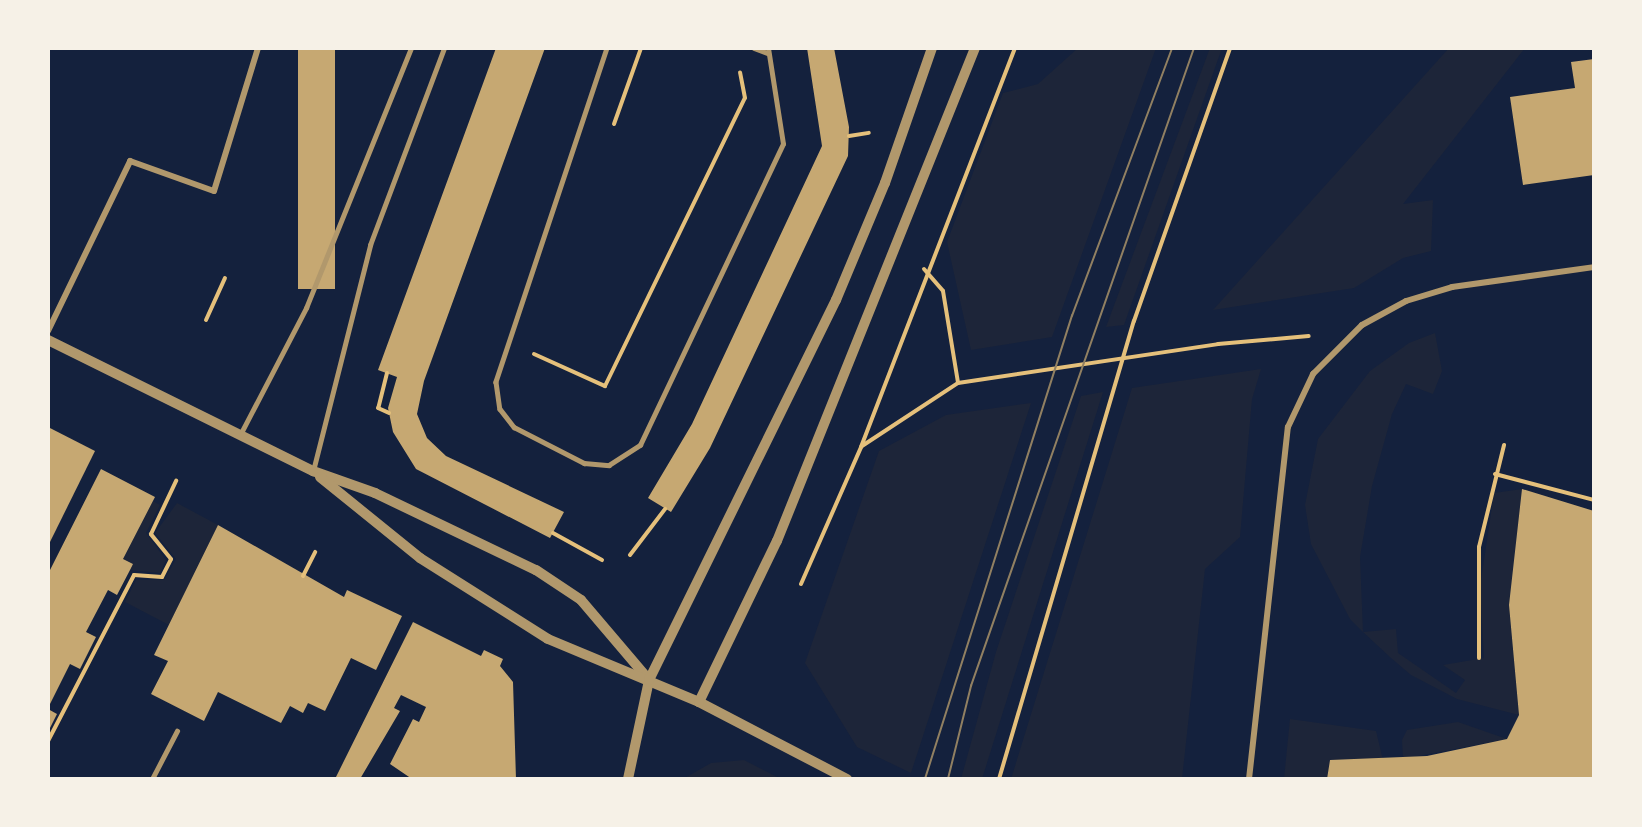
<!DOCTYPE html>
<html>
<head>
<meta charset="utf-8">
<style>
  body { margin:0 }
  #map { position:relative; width:1642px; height:827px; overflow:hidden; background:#14213d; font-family:"Sofia Sans Condensed",sans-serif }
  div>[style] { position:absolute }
  .green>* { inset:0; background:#1d2539 }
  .building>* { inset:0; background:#c6a872; transform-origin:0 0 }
  .path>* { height:4px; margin:-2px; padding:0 2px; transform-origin:2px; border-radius:2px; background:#e5c07b }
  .service>* { height:4.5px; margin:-2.25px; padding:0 2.25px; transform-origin:2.25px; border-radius:2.25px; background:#b1986c }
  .minor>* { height:6px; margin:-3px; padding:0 3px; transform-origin:3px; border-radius:3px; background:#b1986c }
  .tertiary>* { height:10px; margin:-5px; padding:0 5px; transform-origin:5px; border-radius:5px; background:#b1986c }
  .tram>* { height:1.5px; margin:-0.75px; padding:0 0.75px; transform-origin:0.75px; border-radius:0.75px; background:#918062 }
  span { translate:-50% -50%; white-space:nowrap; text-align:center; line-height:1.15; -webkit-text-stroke:6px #f6f1e7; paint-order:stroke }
  .frame { position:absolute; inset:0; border:50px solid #f6f1e7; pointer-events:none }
</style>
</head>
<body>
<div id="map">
  <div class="green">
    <i style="clip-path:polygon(1078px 48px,1156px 48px,1052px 337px,971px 350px,947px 242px,1003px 93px,1038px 84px)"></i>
    <i style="clip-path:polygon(1210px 48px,1222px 48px,1124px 325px,1106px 327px)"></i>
    <i style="clip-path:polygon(1449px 48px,1525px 48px,1403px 204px,1433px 200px,1431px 251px,1403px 258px,1354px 288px,1213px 310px)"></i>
    <i style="clip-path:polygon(1435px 333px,1442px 371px,1433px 394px,1406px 384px,1392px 414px,1372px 486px,1360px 557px,1363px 632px,1396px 629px,1398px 653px,1456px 693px,1465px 680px,1443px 665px,1484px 658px,1480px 587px,1494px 493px,1522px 489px,1509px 605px,1519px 715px,1457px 699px,1411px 675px,1391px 658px,1363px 632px,1350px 619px,1311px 544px,1305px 505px,1318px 439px,1370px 371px,1409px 343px)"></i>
    <i style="clip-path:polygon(1261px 369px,1252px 399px,1240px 537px,1205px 569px,1182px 779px,1011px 779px,1132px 388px)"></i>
    <i style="clip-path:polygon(1103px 392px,982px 779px,961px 779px,996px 652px,1081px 396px)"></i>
    <i style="clip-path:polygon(1031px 403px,911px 773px,857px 747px,805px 663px,879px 451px,946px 415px)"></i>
    <i style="clip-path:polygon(153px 501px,160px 505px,146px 533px,166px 560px,160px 573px,130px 570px,123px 559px)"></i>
    <i style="clip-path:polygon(177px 503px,218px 525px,169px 625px,125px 602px,136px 580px,164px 580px,176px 559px,155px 533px)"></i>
    <i style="clip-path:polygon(1290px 719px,1376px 731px,1383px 760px,1330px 760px,1327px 779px,1284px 779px)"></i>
    <i style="clip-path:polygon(1458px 722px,1507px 739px,1403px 759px,1402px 740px,1407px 730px)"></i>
    <i style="clip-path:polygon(744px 760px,781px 779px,683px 779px,711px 763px)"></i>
  </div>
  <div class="building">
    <i style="left:298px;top:48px;width:37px;height:241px"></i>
    <i style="clip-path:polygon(496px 48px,545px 48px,424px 381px,417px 414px,427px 438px,446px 456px,564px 512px,550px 538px,416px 469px,393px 432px,388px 408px,397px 377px,378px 370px)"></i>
    <i style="clip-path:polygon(807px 48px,834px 48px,849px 127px,848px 156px,710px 448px,671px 512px,648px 498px,692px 424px,822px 146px)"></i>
    <i style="clip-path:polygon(1594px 59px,1594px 175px,1523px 185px,1510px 97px,1575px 88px,1571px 62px)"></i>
    <i style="clip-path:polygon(48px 427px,95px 451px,48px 546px)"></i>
    <i style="clip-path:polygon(101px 469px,155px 497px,123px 559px,133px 564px,130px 570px,117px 595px,108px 590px,86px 632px,96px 637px,80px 669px,70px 664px,48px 708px,48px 574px)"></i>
    <i style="clip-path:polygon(1522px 489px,1594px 511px,1594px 779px,1327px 779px,1330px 760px,1427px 756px,1507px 739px,1519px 715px,1509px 605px)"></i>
    <i style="clip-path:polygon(218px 525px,344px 597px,347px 590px,402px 616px,376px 670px,351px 658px,325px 711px,308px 703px,303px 713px,290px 706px,281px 723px,218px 692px,204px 721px,151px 694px,168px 661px,154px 655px)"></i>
    <i style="clip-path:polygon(413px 622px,481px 656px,484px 650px,503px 659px,500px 666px,513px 682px,516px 779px,412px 779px,390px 764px,413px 719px,419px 722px,426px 707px,401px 695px,394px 708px,400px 711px,360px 779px,335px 779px)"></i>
    <i style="clip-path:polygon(48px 709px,57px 714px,48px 732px)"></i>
  </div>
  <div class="path">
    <i style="left:614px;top:124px;width:81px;rotate:-70.4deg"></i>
    <i style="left:849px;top:136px;width:20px;rotate:-9deg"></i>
    <i style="left:924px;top:269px;width:29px;rotate:49deg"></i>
    <i style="left:943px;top:291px;width:93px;rotate:80.7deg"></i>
    <i style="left:206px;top:320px;width:46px;rotate:-65.7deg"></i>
    <i style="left:534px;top:354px;width:78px;rotate:24.3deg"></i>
    <i style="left:605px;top:386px;width:320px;rotate:-64.1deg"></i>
    <i style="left:745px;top:98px;width:26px;rotate:-101deg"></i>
    <i style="left:387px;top:373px;width:36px;rotate:104deg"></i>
    <i style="left:378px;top:408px;width:12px;rotate:24deg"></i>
    <i style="left:862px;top:446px;width:115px;rotate:-33.3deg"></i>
    <i style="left:958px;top:383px;width:263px;rotate:-8.5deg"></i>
    <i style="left:1218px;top:344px;width:91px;rotate:-5deg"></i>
    <i style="left:1495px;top:474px;width:102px;rotate:14.7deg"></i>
    <i style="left:553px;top:533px;width:56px;rotate:28.9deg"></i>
    <i style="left:630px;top:555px;width:58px;rotate:-52.7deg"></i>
    <i style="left:303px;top:576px;width:27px;rotate:-63deg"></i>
    <i style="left:801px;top:584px;width:150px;rotate:-66.3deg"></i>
    <i style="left:861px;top:447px;width:428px;rotate:-68.9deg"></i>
    <i style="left:1479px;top:658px;width:111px;rotate:-90deg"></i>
    <i style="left:1479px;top:547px;width:105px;rotate:-76.2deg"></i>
    <i style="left:48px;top:741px;width:187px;rotate:-62.6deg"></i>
    <i style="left:134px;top:575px;width:28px;rotate:4deg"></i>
    <i style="left:162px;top:577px;width:20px;rotate:-63deg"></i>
    <i style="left:171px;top:559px;width:32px;rotate:-129deg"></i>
    <i style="left:151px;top:534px;width:59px;rotate:-64.7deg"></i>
    <i style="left:999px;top:779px;width:477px;rotate:-73.6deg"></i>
    <i style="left:1134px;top:321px;width:289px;rotate:-70.6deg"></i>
  </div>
  <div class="service">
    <i style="left:607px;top:48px;width:352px;rotate:108.4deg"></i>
    <i style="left:496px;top:382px;width:27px;rotate:82deg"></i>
    <i style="left:500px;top:409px;width:23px;rotate:52deg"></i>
    <i style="left:514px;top:427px;width:79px;rotate:27.2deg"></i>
    <i style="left:584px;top:463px;width:25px;rotate:5deg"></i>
    <i style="left:609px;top:465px;width:37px;rotate:-33deg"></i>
    <i style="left:640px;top:445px;width:333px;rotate:-64.6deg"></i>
    <i style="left:783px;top:144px;width:97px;rotate:-98.9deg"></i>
    <i style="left:754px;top:48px;width:15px;rotate:20deg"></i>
    <i style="left:241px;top:433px;width:141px;rotate:-62.5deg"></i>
    <i style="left:306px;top:308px;width:280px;rotate:-68deg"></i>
    <i style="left:313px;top:471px;width:233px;rotate:-75.8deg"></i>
    <i style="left:370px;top:245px;width:210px;rotate:-69.4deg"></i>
    <i style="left:152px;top:779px;width:54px;rotate:-62.5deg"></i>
  </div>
  <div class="minor">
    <i style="left:48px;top:331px;width:189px;rotate:-64.2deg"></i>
    <i style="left:130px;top:161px;width:89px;rotate:19.7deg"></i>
    <i style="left:214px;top:191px;width:150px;rotate:-72.9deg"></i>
    <i style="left:1249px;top:779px;width:354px;rotate:-83.7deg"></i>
    <i style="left:1288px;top:427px;width:59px;rotate:-64.7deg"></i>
    <i style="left:1313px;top:374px;width:69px;rotate:-45deg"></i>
    <i style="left:1362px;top:325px;width:50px;rotate:-28.6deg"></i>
    <i style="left:1406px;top:301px;width:48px;rotate:-16.9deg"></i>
    <i style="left:1452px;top:287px;width:143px;rotate:-8deg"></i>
  </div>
  <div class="tertiary">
    <i style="left:48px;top:340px;width:296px;rotate:26.3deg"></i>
    <i style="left:313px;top:471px;width:66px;rotate:19.5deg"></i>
    <i style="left:375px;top:493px;width:178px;rotate:25.6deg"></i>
    <i style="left:536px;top:570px;width:54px;rotate:33.7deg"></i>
    <i style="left:581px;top:600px;width:105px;rotate:49.6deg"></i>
    <i style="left:320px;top:477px;width:129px;rotate:39deg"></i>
    <i style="left:420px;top:558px;width:151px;rotate:32.3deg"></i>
    <i style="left:548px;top:639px;width:164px;rotate:22.6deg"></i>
    <i style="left:699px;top:702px;width:167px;rotate:27.5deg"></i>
    <i style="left:699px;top:702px;width:179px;rotate:-64.2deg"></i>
    <i style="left:777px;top:541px;width:531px;rotate:-68.12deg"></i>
    <i style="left:628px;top:779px;width:101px;rotate:-78deg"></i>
    <i style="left:649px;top:680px;width:424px;rotate:-63.8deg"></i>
    <i style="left:836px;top:300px;width:127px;rotate:-67.3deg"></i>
    <i style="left:885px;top:183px;width:143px;rotate:-70.8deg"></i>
  </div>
  <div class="tram">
    <i style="left:925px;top:779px;width:486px;rotate:-72.4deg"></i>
    <i style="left:1072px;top:316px;width:286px;rotate:-69.5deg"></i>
    <i style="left:948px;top:779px;width:96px;rotate:-76.1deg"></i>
    <i style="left:971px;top:686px;width:676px;rotate:-70.73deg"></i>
  </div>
  <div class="frame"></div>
</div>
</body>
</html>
